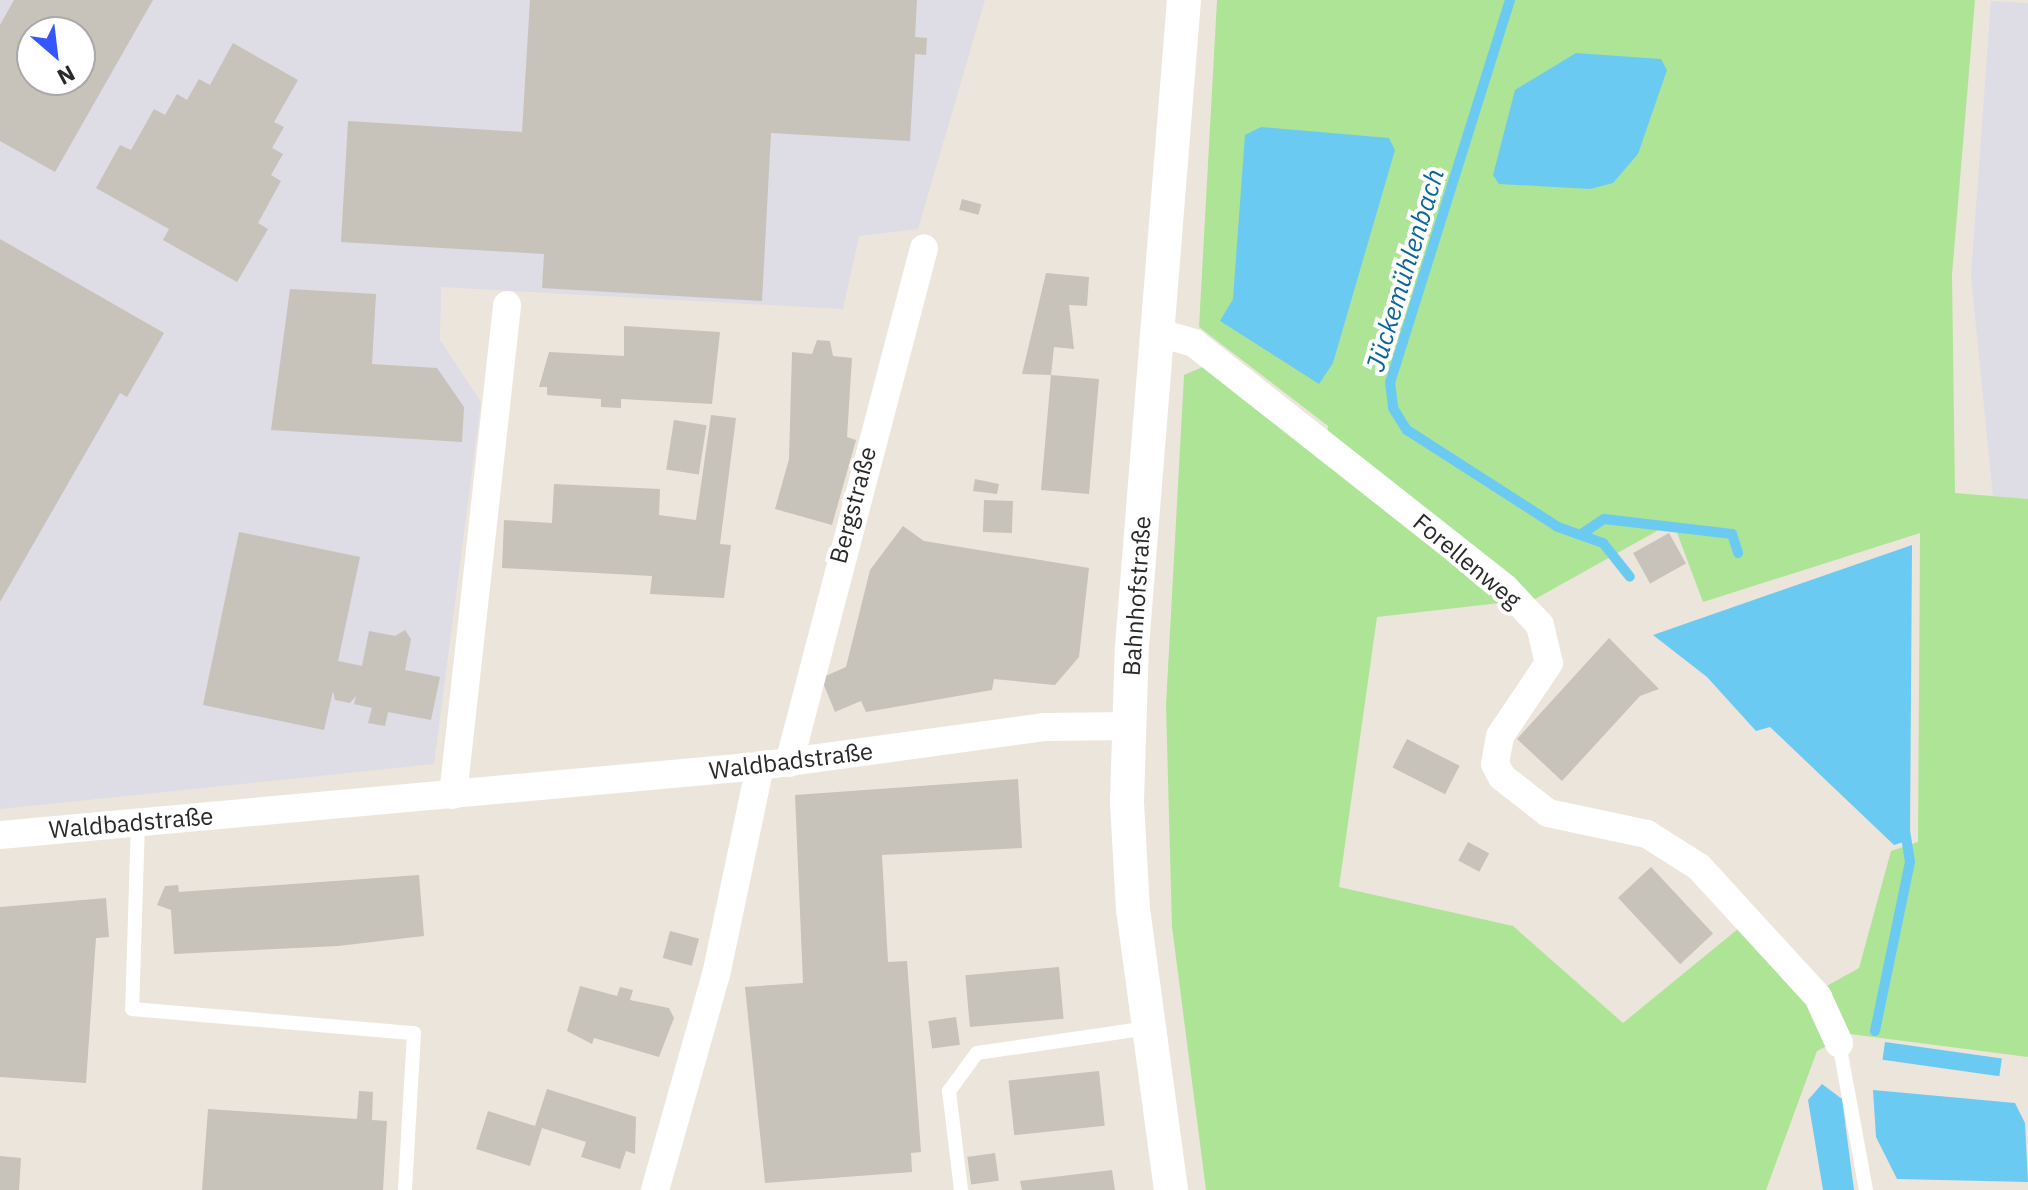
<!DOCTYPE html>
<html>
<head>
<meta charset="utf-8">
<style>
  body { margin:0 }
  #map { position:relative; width:2028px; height:1190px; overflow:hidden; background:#ece5db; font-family:"IBM Plex Sans",sans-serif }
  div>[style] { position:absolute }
  .industrial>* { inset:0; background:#dedce4 }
  .green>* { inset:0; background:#aee496 }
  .water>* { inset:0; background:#6bcaf1; transform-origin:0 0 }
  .stream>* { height:10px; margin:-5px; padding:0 5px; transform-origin:5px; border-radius:5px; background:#6bcaf1 }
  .building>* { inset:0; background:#c7c2ba; transform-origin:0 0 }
  .service>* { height:14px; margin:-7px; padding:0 7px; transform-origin:7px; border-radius:7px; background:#fff }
  .minor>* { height:28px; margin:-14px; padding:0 14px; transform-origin:14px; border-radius:14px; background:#fff }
  .tertiary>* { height:34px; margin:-17px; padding:0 17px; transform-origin:17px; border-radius:17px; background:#fff }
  span { translate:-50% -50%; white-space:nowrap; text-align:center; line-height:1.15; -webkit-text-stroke:8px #fff; paint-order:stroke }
  .street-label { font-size:24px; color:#292929 }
  .water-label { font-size:26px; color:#0a669c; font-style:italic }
  .north { position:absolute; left:16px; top:16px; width:80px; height:80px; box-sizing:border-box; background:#fff; border:2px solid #a9a9a9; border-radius:50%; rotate:152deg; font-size:22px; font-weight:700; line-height:32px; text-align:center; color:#292929 }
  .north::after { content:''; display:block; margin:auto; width:28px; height:36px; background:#3656fd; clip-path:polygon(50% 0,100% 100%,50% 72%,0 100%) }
</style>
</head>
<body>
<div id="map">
  <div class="industrial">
    <i style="clip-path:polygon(evenodd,0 0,985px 0,918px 229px,859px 236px,843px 309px,441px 287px,440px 340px,481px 402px,434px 764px,0 809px,0 0,32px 32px,80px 32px,80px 80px,32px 80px,32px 32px)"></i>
    <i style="clip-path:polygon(1991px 1px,2028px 3px,2028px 499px,1993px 496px,1971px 276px)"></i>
  </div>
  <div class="green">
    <i style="clip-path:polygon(evenodd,1217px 0,1975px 0,1952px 275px,1955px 493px,2028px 499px,2028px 1057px,1850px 1034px,1817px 1051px,1766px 1190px,1206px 1190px,1172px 927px,1166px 705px,1184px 375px,1205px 366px,1324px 463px,1328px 426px,1199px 327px,1217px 0,1673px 522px,1703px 602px,1920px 533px,1918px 842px,1891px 851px,1859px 968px,1805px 998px,1744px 924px,1623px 1023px,1513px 926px,1339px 887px,1377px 617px,1535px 599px,1673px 522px)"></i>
  </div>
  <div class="water">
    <i style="clip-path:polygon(1576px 53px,1661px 59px,1667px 70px,1638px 154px,1613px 183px,1590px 189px,1499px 184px,1493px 175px,1515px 90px)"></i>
    <i style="clip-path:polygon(1261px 127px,1389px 138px,1395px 150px,1333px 363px,1319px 384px,1220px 321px,1233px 299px,1245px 135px)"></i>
    <i style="clip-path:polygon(1912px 545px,1910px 840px,1894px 845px,1770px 727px,1756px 731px,1707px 677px,1653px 635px)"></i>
    <i style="left:1885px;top:1042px;width:118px;height:18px;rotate:8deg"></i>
    <i style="clip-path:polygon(1822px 1084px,1842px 1099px,1854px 1190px,1823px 1190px,1808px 1100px)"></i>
    <i style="clip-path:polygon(1873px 1090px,2015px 1103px,2025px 1123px,2028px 1182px,1897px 1179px,1876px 1137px)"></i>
  </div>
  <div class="stream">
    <i style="left:1510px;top:0;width:400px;rotate:107.4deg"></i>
    <i style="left:1390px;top:382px;width:26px;rotate:83deg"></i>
    <i style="left:1393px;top:408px;width:26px;rotate:58deg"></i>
    <i style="left:1407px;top:430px;width:179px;rotate:32.7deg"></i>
    <i style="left:1558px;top:527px;width:48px;rotate:19.6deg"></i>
    <i style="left:1603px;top:543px;width:43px;rotate:51.5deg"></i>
    <i style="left:1580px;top:535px;width:29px;rotate:-34deg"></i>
    <i style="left:1604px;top:519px;width:129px;rotate:6.7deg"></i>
    <i style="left:1732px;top:534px;width:20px;rotate:72deg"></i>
    <i style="left:1875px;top:1031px;width:173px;rotate:-78.3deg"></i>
    <i style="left:1910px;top:862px;width:31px;rotate:-99deg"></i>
  </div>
  <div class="building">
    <i style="clip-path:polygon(evenodd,14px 0,153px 0,55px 172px,0 141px,0 25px,14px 0,32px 32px,80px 32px,80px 80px,32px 80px,32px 32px)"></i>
    <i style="clip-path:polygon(530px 0,917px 0,915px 37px,927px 38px,926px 55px,915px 54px,910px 141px,771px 133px,762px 301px,542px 288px,544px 254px,341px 242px,348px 121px,522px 132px)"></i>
    <i style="clip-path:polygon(233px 43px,298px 80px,274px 122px,284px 127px,272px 148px,283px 154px,271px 175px,281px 181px,258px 223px,268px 229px,237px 282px,163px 240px,169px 229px,96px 188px,120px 145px,131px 150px,154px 109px,165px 115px,177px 94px,187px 100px,199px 79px,210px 85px)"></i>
    <i style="left:962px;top:199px;width:20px;height:11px;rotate:15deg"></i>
    <i style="clip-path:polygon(0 239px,164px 333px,127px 397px,120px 393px,0 602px)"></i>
    <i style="clip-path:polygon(1046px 273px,1089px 277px,1087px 306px,1069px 305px,1074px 349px,1054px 347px,1051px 375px,1099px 379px,1089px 494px,1041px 490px,1051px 375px,1022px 374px)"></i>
    <i style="clip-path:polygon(290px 289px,376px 294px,372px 364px,437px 368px,464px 407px,462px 442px,271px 430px)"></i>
    <i style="clip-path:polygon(624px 326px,720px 332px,712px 404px,621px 399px,621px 408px,601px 407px,601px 399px,547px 395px,547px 387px,539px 387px,549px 352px,624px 356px)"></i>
    <i style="clip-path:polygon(817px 340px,830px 341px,833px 356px,852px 358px,847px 437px,856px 440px,832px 525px,775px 509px,789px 459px,792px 352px,812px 354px)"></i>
    <i style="clip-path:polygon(711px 415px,736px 418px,720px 544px,731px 545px,724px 598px,650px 594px,652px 576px,502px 568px,504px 520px,552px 523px,554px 484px,660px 489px,659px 515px,696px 520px)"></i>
    <i style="left:674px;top:420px;width:33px;height:50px;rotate:9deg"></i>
    <i style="clip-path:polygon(975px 479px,999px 484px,997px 494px,973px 491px)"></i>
    <i style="left:984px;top:500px;width:29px;height:32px;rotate:2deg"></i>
    <i style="clip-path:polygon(903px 526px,924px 541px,1089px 568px,1079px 657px,1055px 685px,994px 679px,992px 690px,866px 712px,861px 701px,835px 712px,821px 678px,846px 667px,870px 570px)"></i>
    <i style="clip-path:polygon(239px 532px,360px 557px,338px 661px,362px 666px,369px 631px,395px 636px,405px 630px,411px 639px,405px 670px,440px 677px,431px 720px,388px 712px,385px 726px,368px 723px,372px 708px,354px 704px,356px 696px,350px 703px,335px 700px,333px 691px,324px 730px,203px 705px)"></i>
    <i style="left:1669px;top:533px;width:35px;height:41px;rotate:61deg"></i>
    <i style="clip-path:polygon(1609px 638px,1659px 689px,1640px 696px,1562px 781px,1517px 739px)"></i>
    <i style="left:1407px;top:739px;width:59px;height:32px;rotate:27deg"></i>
    <i style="clip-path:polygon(1018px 779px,1022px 848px,882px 855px,888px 962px,907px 961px,921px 1152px,911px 1153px,912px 1172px,765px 1183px,745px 987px,803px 983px,795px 795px)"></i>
    <i style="left:1468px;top:842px;width:24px;height:21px;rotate:28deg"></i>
    <i style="left:1651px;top:867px;width:91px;height:45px;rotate:47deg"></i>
    <i style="clip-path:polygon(419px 875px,424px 936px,338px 946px,174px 954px,171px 910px,157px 905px,165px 886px,178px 885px,179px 892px)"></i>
    <i style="clip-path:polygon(106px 898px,109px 937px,96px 938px,86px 1083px,0 1077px,0 907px)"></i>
    <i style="left:670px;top:931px;width:30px;height:28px;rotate:15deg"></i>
    <i style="left:1059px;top:967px;width:52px;height:94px;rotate:85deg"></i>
    <i style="clip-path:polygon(580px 986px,617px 996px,620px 987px,633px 990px,630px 1000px,669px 1008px,674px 1018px,659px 1057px,594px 1038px,592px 1044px,567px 1031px)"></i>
    <i style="left:956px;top:1017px;width:28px;height:28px;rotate:82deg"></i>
    <i style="left:1099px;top:1071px;width:55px;height:91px;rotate:84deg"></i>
    <i style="clip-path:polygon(547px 1089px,636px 1117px,635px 1154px,626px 1151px,620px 1169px,581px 1157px,586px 1142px,542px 1128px,530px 1166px,476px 1149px,488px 1111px,535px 1126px)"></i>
    <i style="clip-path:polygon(359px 1091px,373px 1092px,372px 1120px,387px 1121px,383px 1190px,202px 1190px,208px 1109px,357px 1119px)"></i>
    <i style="left:995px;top:1153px;width:28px;height:28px;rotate:82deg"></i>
    <i style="clip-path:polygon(0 1156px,21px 1158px,19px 1190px,0 1190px)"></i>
    <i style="clip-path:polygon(1112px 1170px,1115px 1190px,1022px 1190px,1020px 1181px)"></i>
  </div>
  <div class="service">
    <i style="left:138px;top:822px;width:187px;rotate:91.8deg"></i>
    <i style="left:132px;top:1009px;width:283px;rotate:4.9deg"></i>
    <i style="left:414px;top:1033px;width:157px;rotate:93.3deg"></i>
    <i style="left:1839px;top:1043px;width:149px;rotate:79.6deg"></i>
    <i style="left:961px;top:1190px;width:100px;rotate:-96.9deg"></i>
    <i style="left:949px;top:1091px;width:47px;rotate:-53.6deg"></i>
    <i style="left:977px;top:1053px;width:173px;rotate:-8.3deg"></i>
  </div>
  <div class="minor">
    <i style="left:1156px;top:332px;width:40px;rotate:16deg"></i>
    <i style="left:1194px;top:343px;width:396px;rotate:38.2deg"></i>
    <i style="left:1505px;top:588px;width:51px;rotate:46.6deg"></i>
    <i style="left:1540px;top:625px;width:39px;rotate:77deg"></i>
    <i style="left:1549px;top:663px;width:88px;rotate:123.9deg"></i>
    <i style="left:1500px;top:736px;width:28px;rotate:100deg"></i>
    <i style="left:1495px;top:764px;width:15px;rotate:62deg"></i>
    <i style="left:1502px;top:777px;width:58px;rotate:38deg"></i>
    <i style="left:1548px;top:813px;width:101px;rotate:12deg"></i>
    <i style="left:1647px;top:834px;width:62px;rotate:32.4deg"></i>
    <i style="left:1699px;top:867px;width:176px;rotate:47.5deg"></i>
    <i style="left:1818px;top:997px;width:51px;rotate:65.5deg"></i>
    <i style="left:789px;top:763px;width:532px;rotate:-75.31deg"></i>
    <i style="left:453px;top:795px;width:493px;rotate:-83.7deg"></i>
    <i style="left:0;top:835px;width:763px;rotate:-5.19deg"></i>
    <i style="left:760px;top:766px;width:288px;rotate:-7.8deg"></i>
    <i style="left:1045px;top:727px;width:83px;rotate:-0.7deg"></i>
    <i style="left:655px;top:1190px;width:223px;rotate:-74.2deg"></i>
    <i style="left:716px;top:975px;width:214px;rotate:-78.1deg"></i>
  </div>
  <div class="tertiary">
    <i style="left:1171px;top:1190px;width:283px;rotate:-97.7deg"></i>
    <i style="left:1133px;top:910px;width:109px;rotate:-93.2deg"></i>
    <i style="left:1127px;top:801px;width:155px;rotate:-88.2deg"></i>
    <i style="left:1132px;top:646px;width:648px;rotate:-85.4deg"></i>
  </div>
  <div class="street-label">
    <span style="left:853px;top:505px;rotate:-75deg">Bergstraße</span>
    <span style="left:1467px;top:561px;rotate:40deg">Forellenweg</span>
    <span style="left:1137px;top:596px;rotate:-86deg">Bahnhofstraße</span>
    <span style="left:791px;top:761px;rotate:-7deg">Waldbadstraße</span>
    <span style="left:131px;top:823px;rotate:-5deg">Waldbadstraße</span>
  </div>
  <div class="water-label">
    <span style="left:1405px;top:270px;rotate:-73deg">Jückemühlenbach</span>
  </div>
  <div class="north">N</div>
</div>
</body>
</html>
